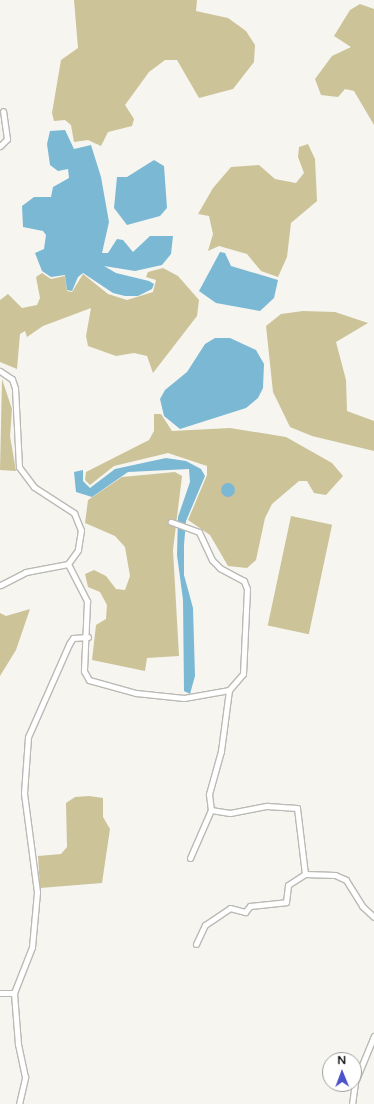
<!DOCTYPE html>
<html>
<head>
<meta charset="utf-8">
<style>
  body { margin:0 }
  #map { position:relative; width:374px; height:1104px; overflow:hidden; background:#f6f5f0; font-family:"Varela Round",sans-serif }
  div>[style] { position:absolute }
  .green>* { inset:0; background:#ccc399; transform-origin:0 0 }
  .water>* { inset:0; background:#7bb8d4 }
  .round { border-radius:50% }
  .roads { filter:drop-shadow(1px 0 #bab9b4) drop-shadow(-1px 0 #bab9b4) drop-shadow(0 1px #bab9b4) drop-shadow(0 -1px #bab9b4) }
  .street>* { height:5px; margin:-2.5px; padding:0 2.5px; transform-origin:2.5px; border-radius:2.5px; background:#fff }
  span { translate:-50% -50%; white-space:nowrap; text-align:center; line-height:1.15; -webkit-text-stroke:4px #fff; paint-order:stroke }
  .north { position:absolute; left:322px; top:1052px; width:40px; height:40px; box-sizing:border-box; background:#fff; border:1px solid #a0a09f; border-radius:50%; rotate:359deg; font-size:11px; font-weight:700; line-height:16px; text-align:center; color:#121210 }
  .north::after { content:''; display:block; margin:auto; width:14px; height:18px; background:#4b53c9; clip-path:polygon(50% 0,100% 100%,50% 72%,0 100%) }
</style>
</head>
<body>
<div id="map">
  <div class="green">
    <i style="clip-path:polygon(74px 0,197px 0,196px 11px,228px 18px,246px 31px,255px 45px,254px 62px,233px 89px,199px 98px,177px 60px,165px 60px,149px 72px,125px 105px,134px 119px,132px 126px,108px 132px,101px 146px,88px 140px,74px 142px,71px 125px,65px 120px,54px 121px,52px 113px,61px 60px,78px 48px)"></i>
    <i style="clip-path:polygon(360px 4px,374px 9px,374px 125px,354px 91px,345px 89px,338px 97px,321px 95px,315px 79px,332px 56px,351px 47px,334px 36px,350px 10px)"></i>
    <i style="clip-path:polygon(308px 144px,315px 159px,317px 201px,291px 223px,287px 257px,278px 277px,261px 271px,247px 254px,219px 246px,208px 251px,213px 234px,209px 216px,198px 214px,213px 188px,231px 167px,259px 165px,275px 179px,296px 183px,304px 173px,298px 157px,299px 147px)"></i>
    <i style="clip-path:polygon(163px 268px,178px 276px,199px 300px,197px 316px,153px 373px,147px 356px,134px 353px,116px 356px,88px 346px,86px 336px,91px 308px,43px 326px,27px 337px,25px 331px,20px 334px,17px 369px,0 362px,0 300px,8px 294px,22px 308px,37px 305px,40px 298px,36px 277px,42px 273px,51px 279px,65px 276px,67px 291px,72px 292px,83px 274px,108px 294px,127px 300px,153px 292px,156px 280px,146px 277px,148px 272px)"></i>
    <i style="clip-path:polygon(303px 311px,335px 312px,368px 323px,336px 342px,346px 380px,347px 411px,374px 421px,374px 451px,312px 436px,290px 427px,273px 392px,266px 326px,281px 314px)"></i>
    <i style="clip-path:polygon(2px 379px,12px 409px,10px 436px,16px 471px,0 470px)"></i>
    <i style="clip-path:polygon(154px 414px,161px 414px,172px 431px,230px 428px,286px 437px,332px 463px,343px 476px,326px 495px,314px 493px,307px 481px,299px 481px,272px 504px,265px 518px,256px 560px,247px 568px,228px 566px,210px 535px,188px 520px,207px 475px,207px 466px,168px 453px,114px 466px,90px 485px,85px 480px,86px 472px,149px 440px,154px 431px)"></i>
    <i style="clip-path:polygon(175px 472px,182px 476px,173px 550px,179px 656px,147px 658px,145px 671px,92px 660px,96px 625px,106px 619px,107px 605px,100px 592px,88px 587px,85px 574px,94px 570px,106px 576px,116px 589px,125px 590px,130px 576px,125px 547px,115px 536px,85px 523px,88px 500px,122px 477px)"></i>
    <i style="left:291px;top:516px;width:42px;height:112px;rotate:12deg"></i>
    <i style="clip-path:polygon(30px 609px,16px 650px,0 676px,0 613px,6px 616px)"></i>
    <i style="clip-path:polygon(89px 796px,103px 798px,103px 817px,110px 829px,102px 883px,40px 888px,38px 856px,61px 854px,67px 847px,66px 803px,75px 797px)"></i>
  </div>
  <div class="water">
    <i style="clip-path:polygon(65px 130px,74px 149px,91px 145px,101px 177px,109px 222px,102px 253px,108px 253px,117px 239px,123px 240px,133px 252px,150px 236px,173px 236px,171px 254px,162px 265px,135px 271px,104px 266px,116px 273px,149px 281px,154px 284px,152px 289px,138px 296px,125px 296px,113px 293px,83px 273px,78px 277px,72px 291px,67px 290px,65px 275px,51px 277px,42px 271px,35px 253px,44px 249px,46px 235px,43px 231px,23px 227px,22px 206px,34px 197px,51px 197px,53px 187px,69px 178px,68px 169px,58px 171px,50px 165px,47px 144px,50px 131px)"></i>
    <i style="clip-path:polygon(154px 160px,164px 166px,167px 208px,160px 216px,127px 225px,114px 208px,117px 177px,127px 177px)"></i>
    <i style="clip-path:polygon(220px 252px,225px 253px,231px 266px,278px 280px,274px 298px,260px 311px,216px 303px,199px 291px)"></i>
    <i style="clip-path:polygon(215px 338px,230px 338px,256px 350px,264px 364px,263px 388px,258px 398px,246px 408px,180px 429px,164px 416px,160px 399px,165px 390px,187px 372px,205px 344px)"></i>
    <i style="clip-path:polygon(166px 458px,186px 461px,201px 469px,205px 476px,186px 521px,184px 545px,184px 575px,193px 608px,195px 676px,190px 694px,184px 691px,183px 600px,177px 555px,178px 517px,190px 482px,189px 469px,128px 472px,92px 497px,76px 492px,74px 472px,83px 470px,83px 481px,90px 488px,115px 469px)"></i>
    <i class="round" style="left:221px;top:483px;width:14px;height:14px"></i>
  </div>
  <div class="roads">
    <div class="street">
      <i style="left:0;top:146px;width:10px;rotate:-45deg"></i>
      <i style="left:7px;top:139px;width:28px;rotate:-98deg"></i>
      <i style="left:0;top:371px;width:14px;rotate:34deg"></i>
      <i style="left:12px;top:379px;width:9px;rotate:72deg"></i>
      <i style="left:15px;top:388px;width:79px;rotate:87.1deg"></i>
      <i style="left:19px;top:467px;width:25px;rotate:53deg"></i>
      <i style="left:34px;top:487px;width:48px;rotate:33deg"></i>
      <i style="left:74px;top:513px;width:18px;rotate:68deg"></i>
      <i style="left:81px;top:530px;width:20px;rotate:99deg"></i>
      <i style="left:78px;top:550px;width:17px;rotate:126deg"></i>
      <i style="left:68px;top:564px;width:43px;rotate:169.2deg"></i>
      <i style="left:26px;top:572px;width:29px;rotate:153deg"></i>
      <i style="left:68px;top:564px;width:42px;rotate:62.8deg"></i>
      <i style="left:87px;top:601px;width:70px;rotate:92.5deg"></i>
      <i style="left:84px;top:671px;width:10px;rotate:61deg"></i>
      <i style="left:89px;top:680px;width:49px;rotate:15.5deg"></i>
      <i style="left:136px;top:693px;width:48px;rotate:5.9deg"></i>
      <i style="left:184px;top:698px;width:46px;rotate:-10.1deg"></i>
      <i style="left:229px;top:690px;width:21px;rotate:-49deg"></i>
      <i style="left:243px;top:674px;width:85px;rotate:-87.3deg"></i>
      <i style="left:247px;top:589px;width:9px;rotate:-111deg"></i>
      <i style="left:244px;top:581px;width:27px;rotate:-152deg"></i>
      <i style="left:220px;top:568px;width:11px;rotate:-135deg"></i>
      <i style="left:212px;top:560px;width:31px;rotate:-115deg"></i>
      <i style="left:199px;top:532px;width:30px;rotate:-160deg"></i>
      <i style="left:229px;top:690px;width:62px;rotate:97.5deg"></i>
      <i style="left:221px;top:751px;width:45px;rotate:105.6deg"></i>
      <i style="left:209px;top:794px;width:16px;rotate:83deg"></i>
      <i style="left:211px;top:810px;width:19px;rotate:9deg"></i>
      <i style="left:230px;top:813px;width:38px;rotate:-11deg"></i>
      <i style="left:267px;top:806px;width:30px;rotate:4deg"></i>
      <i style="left:297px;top:808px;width:66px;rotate:83.1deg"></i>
      <i style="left:305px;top:874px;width:30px;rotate:2deg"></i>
      <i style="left:335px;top:875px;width:12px;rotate:24deg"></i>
      <i style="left:346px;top:880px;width:31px;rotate:58deg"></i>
      <i style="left:362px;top:906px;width:16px;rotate:43deg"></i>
      <i style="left:190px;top:858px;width:52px;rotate:-66.4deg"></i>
      <i style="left:196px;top:944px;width:21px;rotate:-65deg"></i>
      <i style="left:205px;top:925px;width:30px;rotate:-34deg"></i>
      <i style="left:230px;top:908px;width:16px;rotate:15deg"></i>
      <i style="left:245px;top:912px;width:8px;rotate:-50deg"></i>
      <i style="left:250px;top:906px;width:36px;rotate:-6deg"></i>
      <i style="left:286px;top:902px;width:17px;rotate:-83deg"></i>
      <i style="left:288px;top:885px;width:20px;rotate:-33deg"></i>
      <i style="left:0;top:993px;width:14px"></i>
      <i style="left:19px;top:1104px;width:28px;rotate:-77deg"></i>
      <i style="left:25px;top:1077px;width:34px;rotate:-102deg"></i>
      <i style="left:18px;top:1044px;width:51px;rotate:-94.5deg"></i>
      <i style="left:14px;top:993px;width:49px;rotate:-68.6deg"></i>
      <i style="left:32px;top:947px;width:55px;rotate:-84.8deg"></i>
      <i style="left:37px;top:892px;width:100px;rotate:-97.5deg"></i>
      <i style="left:24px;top:793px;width:56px;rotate:-85.9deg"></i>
      <i style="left:28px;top:737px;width:102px;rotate:-66.2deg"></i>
      <i style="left:69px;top:644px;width:7px;rotate:-56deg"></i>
      <i style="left:73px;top:638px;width:15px;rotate:-4deg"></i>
      <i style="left:352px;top:1104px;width:22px;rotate:-82deg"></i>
      <i style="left:355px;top:1082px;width:50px;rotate:-67.6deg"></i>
    </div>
  </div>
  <div class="north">N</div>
</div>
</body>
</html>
